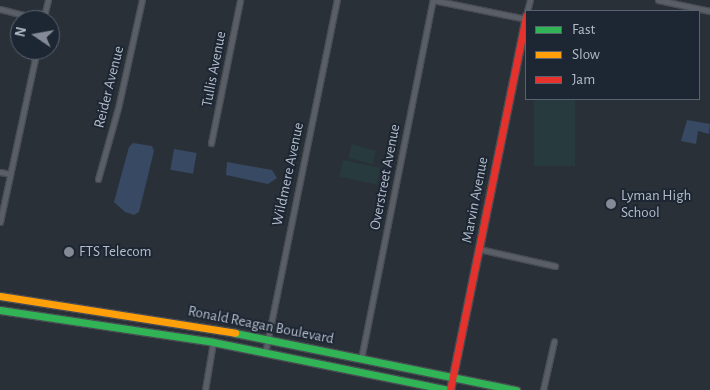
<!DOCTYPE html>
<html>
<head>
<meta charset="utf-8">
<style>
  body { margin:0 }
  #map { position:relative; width:710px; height:390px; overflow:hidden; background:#2a3038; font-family:"Alegreya Sans",sans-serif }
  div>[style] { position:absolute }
  .green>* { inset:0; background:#273a3e; transform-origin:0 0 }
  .water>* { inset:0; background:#384963; transform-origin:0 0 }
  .roads { filter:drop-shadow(1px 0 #484c53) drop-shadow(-1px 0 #484c53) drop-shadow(0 1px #484c53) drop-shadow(0 -1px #484c53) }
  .street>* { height:5px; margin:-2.5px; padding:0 2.5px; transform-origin:2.5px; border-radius:2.5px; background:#5a5e66 }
  .fast>* { height:7px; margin:-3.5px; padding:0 3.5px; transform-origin:3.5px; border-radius:3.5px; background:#30b455 }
  .slow>* { height:7px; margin:-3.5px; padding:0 3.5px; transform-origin:3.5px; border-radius:3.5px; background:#ff9f0a }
  .jam>* { height:7px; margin:-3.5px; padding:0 3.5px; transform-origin:3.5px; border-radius:3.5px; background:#e5322d }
  .dots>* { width:14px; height:14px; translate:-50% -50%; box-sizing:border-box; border:2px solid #1d2633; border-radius:50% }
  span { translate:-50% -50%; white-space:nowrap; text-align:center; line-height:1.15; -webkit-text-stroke:4px #1d2633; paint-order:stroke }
  .street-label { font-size:15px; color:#b4bcc9 }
  .poi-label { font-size:15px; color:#b4bcc9 }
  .left { translate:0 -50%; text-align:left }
  .legend { position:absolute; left:525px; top:10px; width:175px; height:90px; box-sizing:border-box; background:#1d2633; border:1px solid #59626f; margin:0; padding:6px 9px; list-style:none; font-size:15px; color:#b4bcc9 }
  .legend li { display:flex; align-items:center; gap:10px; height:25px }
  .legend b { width:25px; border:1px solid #59626f }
  .north { position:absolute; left:10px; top:10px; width:50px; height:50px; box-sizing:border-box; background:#1d2633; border:1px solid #59626f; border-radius:50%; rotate:282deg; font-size:14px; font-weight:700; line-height:20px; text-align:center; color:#b4bcc9 }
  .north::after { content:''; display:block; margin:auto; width:18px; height:22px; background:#848b96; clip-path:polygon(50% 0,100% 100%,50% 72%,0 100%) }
</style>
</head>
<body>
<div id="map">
  <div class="green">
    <i style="left:534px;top:99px;width:41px;height:67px"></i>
    <i style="left:352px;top:144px;width:25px;height:14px;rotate:16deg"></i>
    <i style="left:343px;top:160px;width:38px;height:17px;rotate:12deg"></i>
  </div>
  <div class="water">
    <i style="clip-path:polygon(687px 120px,710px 124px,709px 134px,698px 131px,696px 144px,681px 141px)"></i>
    <i style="clip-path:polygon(133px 143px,152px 146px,154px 151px,139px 212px,134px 215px,125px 212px,114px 202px,129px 147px)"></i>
    <i style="left:174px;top:149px;width:23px;height:21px;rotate:10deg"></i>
    <i style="clip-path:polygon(227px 162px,272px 170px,277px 178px,268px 184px,226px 175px)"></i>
  </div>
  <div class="roads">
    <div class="street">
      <i style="left:433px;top:0;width:95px;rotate:11.5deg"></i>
      <i style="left:658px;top:0;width:53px;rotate:11.9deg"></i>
      <i style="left:0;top:9px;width:44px;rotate:14.3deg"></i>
      <i style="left:527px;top:11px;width:11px;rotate:-75deg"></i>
      <i style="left:43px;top:20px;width:21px;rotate:-76deg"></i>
      <i style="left:211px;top:143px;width:146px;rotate:-78.5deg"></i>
      <i style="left:0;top:172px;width:10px;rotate:11deg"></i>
      <i style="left:98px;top:179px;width:74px;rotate:-74.3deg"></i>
      <i style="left:118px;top:108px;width:111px;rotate:-77.5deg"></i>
      <i style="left:0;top:222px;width:176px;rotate:-77.9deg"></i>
      <i style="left:479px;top:249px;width:78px;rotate:12.6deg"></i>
      <i style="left:265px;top:353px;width:360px;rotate:-78.5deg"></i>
      <i style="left:361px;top:359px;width:366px;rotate:-78.7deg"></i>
      <i style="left:205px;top:390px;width:49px;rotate:-80.5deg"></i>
      <i style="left:543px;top:390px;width:50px;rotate:-77.3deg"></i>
    </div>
    <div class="fast">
      <i style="left:0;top:310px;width:215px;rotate:8.5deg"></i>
      <i style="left:213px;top:342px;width:240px;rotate:11.5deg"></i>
      <i style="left:235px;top:333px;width:287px;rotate:11.5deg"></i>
    </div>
    <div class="slow">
      <i style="left:0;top:296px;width:238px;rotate:8.9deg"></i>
    </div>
    <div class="jam">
      <i style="left:450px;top:390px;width:382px;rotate:-78.5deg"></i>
    </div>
  </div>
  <div class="dots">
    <i style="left:611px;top:204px;background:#848b96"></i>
    <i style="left:69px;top:252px;background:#848b96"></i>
  </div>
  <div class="street-label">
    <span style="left:214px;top:69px;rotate:-79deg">Tullis Avenue</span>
    <span style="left:109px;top:87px;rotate:-76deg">Reider Avenue</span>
    <span style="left:288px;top:174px;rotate:-78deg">Wildmere Avenue</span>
    <span style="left:385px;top:177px;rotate:-79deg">Overstreet Avenue</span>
    <span style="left:475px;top:200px;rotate:-79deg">Marvin Avenue</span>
    <span style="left:261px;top:325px;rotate:11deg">Ronald Reagan Boulevard</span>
  </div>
  <div class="poi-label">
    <span class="left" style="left:621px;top:204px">Lyman High<br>School</span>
    <span class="left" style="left:79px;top:252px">FTS Telecom</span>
  </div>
  <ul class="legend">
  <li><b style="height:6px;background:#30b455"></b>Fast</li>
  <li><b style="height:6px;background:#ff9f0a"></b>Slow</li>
  <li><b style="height:6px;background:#e5322d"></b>Jam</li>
  </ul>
  <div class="north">N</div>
</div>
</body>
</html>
